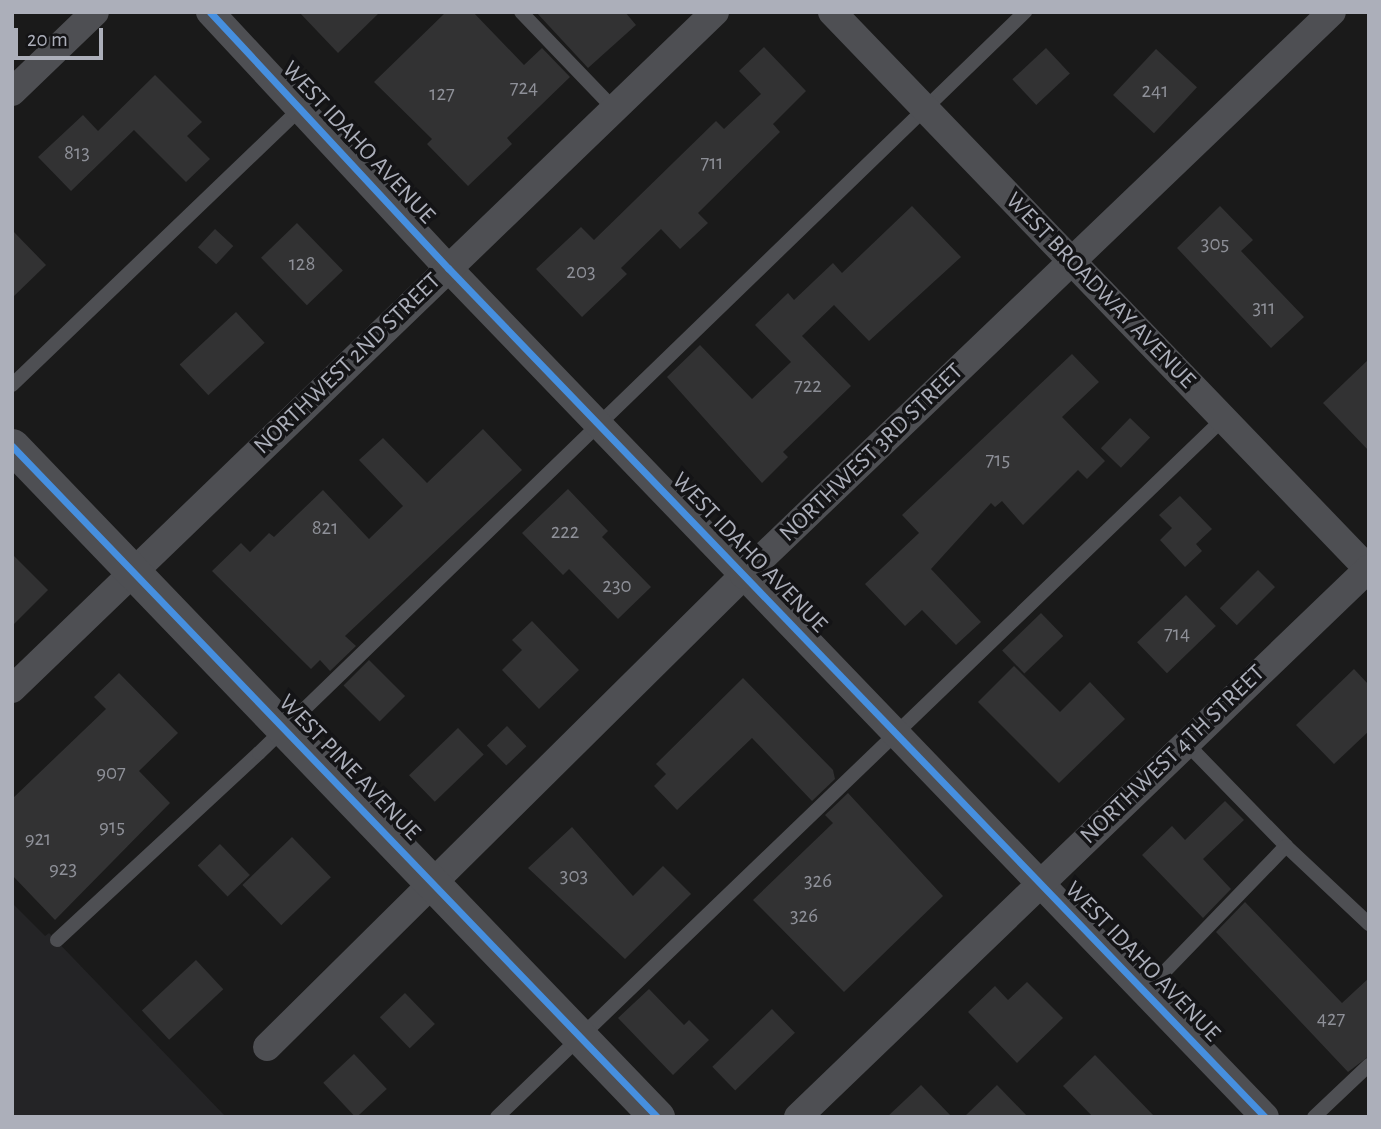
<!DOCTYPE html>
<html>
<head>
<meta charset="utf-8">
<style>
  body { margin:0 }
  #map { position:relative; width:1381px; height:1129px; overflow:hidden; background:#1a1a1a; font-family:"Alegreya Sans",sans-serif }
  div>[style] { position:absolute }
  .built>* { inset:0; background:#242426 }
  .building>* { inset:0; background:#323233; transform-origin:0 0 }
  .service>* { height:14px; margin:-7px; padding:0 7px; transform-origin:7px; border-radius:7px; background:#4e4f53 }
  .minor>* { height:28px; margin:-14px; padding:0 14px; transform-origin:14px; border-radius:14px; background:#4e4f53 }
  .tertiary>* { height:35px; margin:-17.5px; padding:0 17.5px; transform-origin:17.5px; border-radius:17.5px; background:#4e4f53 }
  .cycleway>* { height:7px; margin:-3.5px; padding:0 3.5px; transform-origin:3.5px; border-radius:3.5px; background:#468fdf }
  span { translate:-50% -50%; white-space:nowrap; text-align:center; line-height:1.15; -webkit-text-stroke:7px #141416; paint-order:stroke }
  .number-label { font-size:21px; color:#8e9098 }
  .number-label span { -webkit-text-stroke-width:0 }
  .street-label { font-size:24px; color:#acafba }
  .frame { position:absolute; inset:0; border:14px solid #acafba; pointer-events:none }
  .scale { position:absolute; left:14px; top:28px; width:89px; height:32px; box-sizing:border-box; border:4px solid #acafba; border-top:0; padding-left:9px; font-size:21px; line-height:24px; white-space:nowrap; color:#acafba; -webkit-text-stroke:5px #141416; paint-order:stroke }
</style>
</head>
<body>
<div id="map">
  <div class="built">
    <i style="clip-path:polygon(12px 903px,45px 936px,49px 933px,226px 1117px,12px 1117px)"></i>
  </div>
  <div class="building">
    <i style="clip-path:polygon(299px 12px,380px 12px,338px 53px)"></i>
    <i style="clip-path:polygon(446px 12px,473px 12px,524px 65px,542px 48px,570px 77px,507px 138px,512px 144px,468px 186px,427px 144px,432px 139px,374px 82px)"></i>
    <i style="clip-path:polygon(536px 12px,625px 12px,636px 25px,588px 68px)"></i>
    <i style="clip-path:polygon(764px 47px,806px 91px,773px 124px,780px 132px,698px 213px,708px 223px,680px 249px,661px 229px,621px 268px,627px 274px,582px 317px,536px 269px,581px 227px,594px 240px,716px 121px,724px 129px,761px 94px,739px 71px)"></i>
    <i style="left:1046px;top:48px;width:35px;height:46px;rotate:47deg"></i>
    <i style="left:1156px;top:49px;width:56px;height:63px;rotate:43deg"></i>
    <i style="clip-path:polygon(155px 75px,202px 122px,187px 136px,210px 159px,186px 182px,134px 130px,71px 191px,38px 157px,83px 115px,98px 131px)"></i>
    <i style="clip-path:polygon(912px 206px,961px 257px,869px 341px,834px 305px,802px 336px,851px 386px,783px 452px,788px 457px,762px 483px,667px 377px,700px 345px,752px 399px,791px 362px,755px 325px,788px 293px,794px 300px,833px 263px,842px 273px)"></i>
    <i style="clip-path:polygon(1220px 206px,1253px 240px,1241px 251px,1304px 317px,1271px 348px,1177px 248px)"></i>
    <i style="left:297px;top:223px;width:66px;height:50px;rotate:46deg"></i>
    <i style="left:215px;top:229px;width:25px;height:25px;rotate:43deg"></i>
    <i style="clip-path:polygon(12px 230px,46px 265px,12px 298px)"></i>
    <i style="left:236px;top:312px;width:42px;height:77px;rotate:47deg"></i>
    <i style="clip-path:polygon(1072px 354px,1099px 382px,1062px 417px,1105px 461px,1087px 479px,1078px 470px,1023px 525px,1002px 501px,995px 507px,991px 503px,931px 569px,981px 622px,956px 645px,922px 610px,905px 626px,865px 584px,919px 533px,902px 515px)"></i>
    <i style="clip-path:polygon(1369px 359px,1369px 451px,1323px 403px)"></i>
    <i style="left:1130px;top:418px;width:28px;height:42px;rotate:44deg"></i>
    <i style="clip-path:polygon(483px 429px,522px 470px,345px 636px,356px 646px,330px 671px,320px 660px,311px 669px,212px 571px,241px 543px,250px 552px,269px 533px,274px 537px,323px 490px,369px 539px,403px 506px,359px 460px,383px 438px,427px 483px)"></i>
    <i style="clip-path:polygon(568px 489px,608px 531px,602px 537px,651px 587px,618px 619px,569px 569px,563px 575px,522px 533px)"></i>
    <i style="clip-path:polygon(1180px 496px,1212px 529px,1196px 544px,1202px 551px,1185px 567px,1160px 540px,1172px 528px,1159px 515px)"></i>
    <i style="clip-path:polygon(12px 554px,48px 590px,12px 626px)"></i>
    <i style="left:1258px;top:570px;width:24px;height:54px;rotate:45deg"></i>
    <i style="left:1186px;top:595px;width:43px;height:68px;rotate:46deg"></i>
    <i style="left:1041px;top:613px;width:32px;height:54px;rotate:46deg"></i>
    <i style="clip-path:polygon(532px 621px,579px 670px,539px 709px,502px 670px,522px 650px,512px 640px)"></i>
    <i style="left:369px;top:660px;width:51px;height:36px;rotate:45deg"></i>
    <i style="clip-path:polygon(1014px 666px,1060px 712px,1090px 682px,1125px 719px,1059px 783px,978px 702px)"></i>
    <i style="clip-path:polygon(1354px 669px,1369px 685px,1369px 731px,1334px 764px,1296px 725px)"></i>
    <i style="clip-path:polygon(119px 673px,178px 733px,139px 771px,170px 803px,55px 920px,12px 875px,12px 799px,106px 709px,94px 697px)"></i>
    <i style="clip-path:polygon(743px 678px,833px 770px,835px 779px,812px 801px,752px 738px,677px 810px,654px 786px,666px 774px,656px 764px)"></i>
    <i style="left:507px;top:726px;width:28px;height:28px;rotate:46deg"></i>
    <i style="left:458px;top:728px;width:37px;height:68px;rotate:46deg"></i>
    <i style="clip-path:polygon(848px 793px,943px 896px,844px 992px,753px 900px,833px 823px,825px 815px)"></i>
    <i style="clip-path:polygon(1225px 801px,1244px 820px,1203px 859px,1231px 889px,1203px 918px,1142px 855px,1172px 826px,1185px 840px)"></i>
    <i style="clip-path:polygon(572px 827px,633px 896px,663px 866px,691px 894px,625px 959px,528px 868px)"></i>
    <i style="left:292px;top:837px;width:56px;height:69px;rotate:46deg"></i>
    <i style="left:220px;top:844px;width:43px;height:31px;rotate:46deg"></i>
    <i style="clip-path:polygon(1245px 902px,1342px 1003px,1369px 978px,1369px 1056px,1348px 1072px,1216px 932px)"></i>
    <i style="left:196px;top:960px;width:40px;height:74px;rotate:47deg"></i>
    <i style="clip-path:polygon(1027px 982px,1063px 1018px,1017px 1063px,968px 1012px,995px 986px,1008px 1000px)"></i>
    <i style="clip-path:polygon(649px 989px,684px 1025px,689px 1020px,709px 1040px,673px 1075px,618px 1018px)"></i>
    <i style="left:405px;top:993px;width:43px;height:35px;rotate:46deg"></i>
    <i style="left:772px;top:1009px;width:33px;height:83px;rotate:46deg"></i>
    <i style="left:354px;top:1054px;width:48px;height:42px;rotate:47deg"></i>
    <i style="clip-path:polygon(1095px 1055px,1155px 1117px,1093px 1117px,1063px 1086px)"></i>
    <i style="clip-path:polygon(921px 1085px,952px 1117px,887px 1117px)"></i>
    <i style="clip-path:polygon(997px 1085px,1028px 1117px,964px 1117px)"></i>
  </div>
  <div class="service">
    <i style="left:521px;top:12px;width:134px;rotate:46.2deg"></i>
    <i style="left:12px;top:385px;width:399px;rotate:-43.8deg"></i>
    <i style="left:1186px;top:743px;width:144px;rotate:45.8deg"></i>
    <i style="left:57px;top:940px;width:275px;rotate:-42.8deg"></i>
    <i style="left:259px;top:753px;width:1066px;rotate:-44.05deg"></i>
    <i style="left:1145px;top:992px;width:203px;rotate:-46deg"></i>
    <i style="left:1286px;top:846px;width:114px;rotate:43.2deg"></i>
    <i style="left:497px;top:1117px;width:1007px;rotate:-43.87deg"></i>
    <i style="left:1314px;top:1117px;width:76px;rotate:-43.4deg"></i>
  </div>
  <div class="minor">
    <i style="left:210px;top:12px;width:350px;rotate:47.1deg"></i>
    <i style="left:448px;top:268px;width:1178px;rotate:46.1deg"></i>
    <i style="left:832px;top:12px;width:774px;rotate:46.1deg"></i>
    <i style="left:12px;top:92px;width:115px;rotate:-43.9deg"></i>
    <i style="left:12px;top:689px;width:976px;rotate:-43.92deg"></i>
    <i style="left:267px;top:1047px;width:671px;rotate:-44.7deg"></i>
    <i style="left:744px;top:575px;width:814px;rotate:-43.76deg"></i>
    <i style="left:798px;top:1117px;width:791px;rotate:-43.87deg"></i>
  </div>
  <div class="tertiary">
    <i style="left:12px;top:446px;width:931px;rotate:46.13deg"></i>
  </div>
  <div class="cycleway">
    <i style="left:210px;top:12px;width:350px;rotate:47.1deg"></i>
    <i style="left:448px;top:268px;width:1178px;rotate:46.1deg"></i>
    <i style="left:12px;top:446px;width:931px;rotate:46.13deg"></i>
  </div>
  <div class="number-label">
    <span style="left:524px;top:88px">724</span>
    <span style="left:1155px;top:91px">241</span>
    <span style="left:442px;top:94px">127</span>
    <span style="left:77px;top:153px">813</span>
    <span style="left:712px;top:163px">711</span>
    <span style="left:1215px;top:244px">305</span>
    <span style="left:302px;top:264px">128</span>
    <span style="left:581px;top:272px">203</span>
    <span style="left:1264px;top:308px">311</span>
    <span style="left:808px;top:386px">722</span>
    <span style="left:998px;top:460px">715</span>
    <span style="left:325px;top:528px">821</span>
    <span style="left:565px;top:532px">222</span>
    <span style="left:617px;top:586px">230</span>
    <span style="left:1177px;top:634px">714</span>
    <span style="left:111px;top:773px">907</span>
    <span style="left:112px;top:827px">915</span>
    <span style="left:38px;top:839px">921</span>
    <span style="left:63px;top:869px">923</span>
    <span style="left:574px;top:876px">303</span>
    <span style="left:818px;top:881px">326</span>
    <span style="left:804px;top:916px">326</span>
    <span style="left:1331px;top:1019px">427</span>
  </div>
  <div class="street-label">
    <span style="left:358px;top:143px;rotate:47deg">WEST IDAHO AVENUE</span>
    <span style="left:1100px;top:291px;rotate:46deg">WEST BROADWAY AVENUE</span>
    <span style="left:348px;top:364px;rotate:-44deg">NORTHWEST 2ND STREET</span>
    <span style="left:872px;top:453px;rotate:-44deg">NORTHWEST 3RD STREET</span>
    <span style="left:749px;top:553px;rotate:46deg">WEST IDAHO AVENUE</span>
    <span style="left:1173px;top:755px;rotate:-44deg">NORTHWEST 4TH STREET</span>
    <span style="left:349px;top:768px;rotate:46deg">WEST PINE AVENUE</span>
    <span style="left:1142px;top:962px;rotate:46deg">WEST IDAHO AVENUE</span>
  </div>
  <div class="frame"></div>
  <div class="scale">20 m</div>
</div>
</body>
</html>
